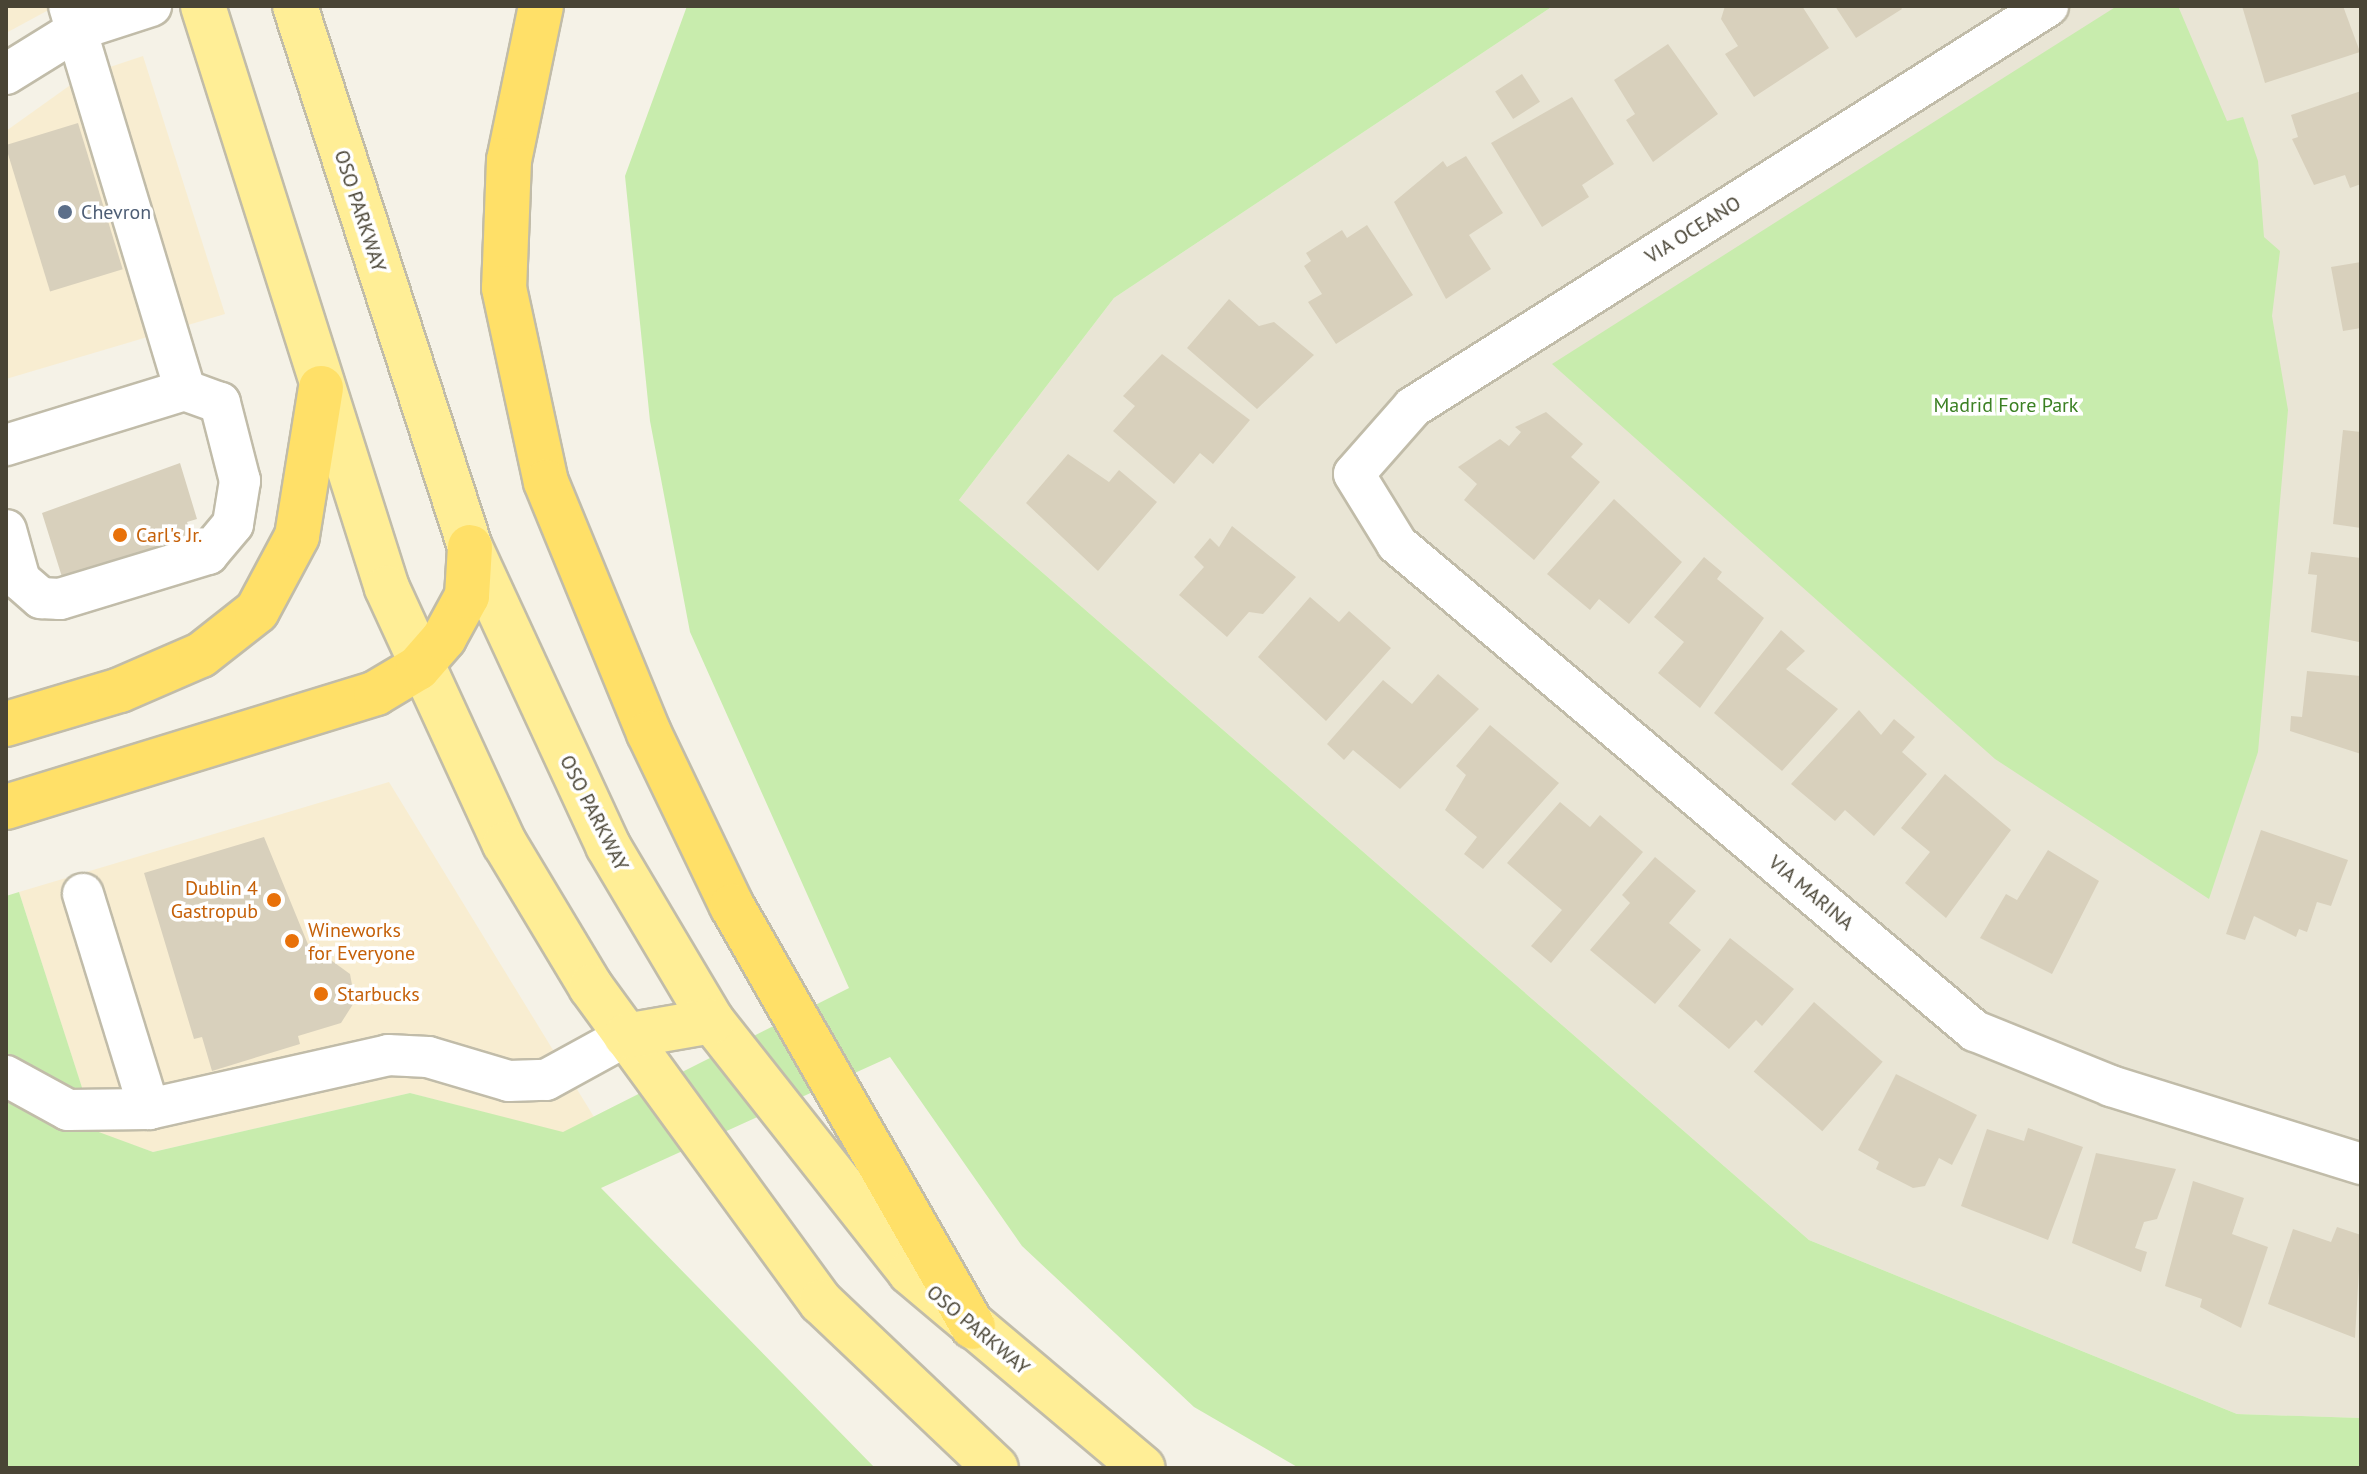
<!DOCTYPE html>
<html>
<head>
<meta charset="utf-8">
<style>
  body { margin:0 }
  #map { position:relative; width:2367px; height:1474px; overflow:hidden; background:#f5f2e7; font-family:"PT Sans",sans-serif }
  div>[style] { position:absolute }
  .residential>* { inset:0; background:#e9e5d5 }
  .commercial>* { inset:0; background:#f8edd1 }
  .green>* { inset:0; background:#c8ecad }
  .building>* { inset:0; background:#d8d0bc; transform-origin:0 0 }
  .roads { filter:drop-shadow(2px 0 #c1bca9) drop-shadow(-2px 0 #c1bca9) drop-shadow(0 2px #c1bca9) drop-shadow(0 -2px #c1bca9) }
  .minor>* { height:40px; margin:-20px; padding:0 20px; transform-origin:20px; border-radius:20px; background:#fff }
  .major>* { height:44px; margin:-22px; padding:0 22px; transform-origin:22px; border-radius:22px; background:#ffee96 }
  .highway>* { height:44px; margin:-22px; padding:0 22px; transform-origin:22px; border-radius:22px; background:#ffe068 }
  .dots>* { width:22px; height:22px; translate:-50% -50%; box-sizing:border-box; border:4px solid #fff; border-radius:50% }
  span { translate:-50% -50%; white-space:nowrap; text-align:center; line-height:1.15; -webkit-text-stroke:7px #fff; paint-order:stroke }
  .street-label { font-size:20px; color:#494435 }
  .service-label { font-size:20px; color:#4e5e75 }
  .left { translate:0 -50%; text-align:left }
  .park-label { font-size:20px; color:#3b8023 }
  .food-label { font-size:20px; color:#c56008 }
  .right { translate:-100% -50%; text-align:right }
  .frame { position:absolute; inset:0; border:8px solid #494435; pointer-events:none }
</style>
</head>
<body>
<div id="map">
  <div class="residential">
    <i style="clip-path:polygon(1553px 6px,2361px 6px,2361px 1418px,2237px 1414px,1809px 1240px,959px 500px,1114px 298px)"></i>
  </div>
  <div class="commercial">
    <i style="clip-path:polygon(6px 6px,56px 6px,6px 33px)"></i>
    <i style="clip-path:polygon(143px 56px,225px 314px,6px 379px,6px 131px,83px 76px)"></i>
    <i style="clip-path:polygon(389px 782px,594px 1117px,563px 1133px,410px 1093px,153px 1152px,96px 1132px,19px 892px)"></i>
  </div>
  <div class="green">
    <i style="clip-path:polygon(687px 6px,1553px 6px,1114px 298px,959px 500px,1809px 1240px,2237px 1414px,2361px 1418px,2361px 1468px,1299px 1468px,1194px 1407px,1022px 1246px,890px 1057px,601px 1188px,875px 1468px,6px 1468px,6px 896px,19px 892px,96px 1131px,153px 1152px,410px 1093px,563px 1132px,849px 988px,690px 632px,650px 421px,625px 176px)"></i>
    <i style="clip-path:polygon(2117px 6px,2178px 6px,2227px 121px,2243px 117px,2258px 161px,2264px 237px,2280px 251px,2272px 316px,2288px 410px,2258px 752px,2209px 899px,1995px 759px,1552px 364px)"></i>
  </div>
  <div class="building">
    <i style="clip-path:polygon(1725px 6px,1802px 6px,1829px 48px,1754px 97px,1725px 54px,1738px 46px,1721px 19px)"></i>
    <i style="clip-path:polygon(1835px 6px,1900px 6px,1902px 9px,1856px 38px)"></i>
    <i style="clip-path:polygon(2242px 6px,2343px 6px,2360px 52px,2265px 83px)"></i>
    <i style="clip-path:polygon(1668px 44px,1718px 114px,1653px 162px,1626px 120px,1635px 114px,1614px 80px)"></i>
    <i style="left:1522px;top:74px;width:33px;height:32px;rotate:57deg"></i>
    <i style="clip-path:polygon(2361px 91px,2361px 184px,2350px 188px,2345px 175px,2314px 185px,2292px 139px,2298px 137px,2291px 115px)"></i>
    <i style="clip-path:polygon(1572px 97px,1614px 164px,1582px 185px,1589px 197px,1542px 227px,1491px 143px)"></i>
    <i style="left:78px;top:123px;width:153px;height:76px;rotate:73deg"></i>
    <i style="clip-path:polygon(1466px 156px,1503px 213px,1469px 235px,1491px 269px,1446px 299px,1394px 202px,1443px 161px,1447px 167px)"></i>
    <i style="clip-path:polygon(1367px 225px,1413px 295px,1336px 344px,1308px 302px,1322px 294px,1304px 266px,1311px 261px,1306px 253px,1342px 230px,1347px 238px)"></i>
    <i style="clip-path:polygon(2361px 262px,2361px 328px,2343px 331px,2331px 267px)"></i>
    <i style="clip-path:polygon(1229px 299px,1259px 326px,1274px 322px,1314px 355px,1257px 409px,1187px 348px)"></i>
    <i style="clip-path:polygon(1162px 354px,1250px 420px,1213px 464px,1200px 453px,1174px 484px,1113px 431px,1135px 406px,1123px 396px)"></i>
    <i style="clip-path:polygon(1546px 412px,1583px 444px,1571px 457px,1600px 482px,1534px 560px,1464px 500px,1477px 484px,1458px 467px,1500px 439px,1509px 446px,1521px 432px,1515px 427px)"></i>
    <i style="clip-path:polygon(2343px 430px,2361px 432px,2361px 528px,2333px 524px)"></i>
    <i style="clip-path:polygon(1068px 454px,1109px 482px,1119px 470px,1157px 502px,1098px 571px,1026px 503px)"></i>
    <i style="clip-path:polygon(180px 463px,197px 519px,187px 522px,196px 547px,67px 593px,42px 513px)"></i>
    <i style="clip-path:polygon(1614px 499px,1682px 562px,1629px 624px,1599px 599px,1590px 610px,1547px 574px)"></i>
    <i style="clip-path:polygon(1232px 526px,1296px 577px,1263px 614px,1249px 612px,1227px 637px,1179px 595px,1204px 567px,1194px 557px,1210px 538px,1219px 547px)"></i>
    <i style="clip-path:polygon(2311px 552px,2361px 558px,2361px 651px,2359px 642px,2311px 632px,2317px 575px,2308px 574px)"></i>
    <i style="clip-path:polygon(1704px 557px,1722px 572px,1717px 579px,1764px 618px,1700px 708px,1658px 673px,1684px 642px,1654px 617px)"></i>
    <i style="clip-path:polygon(1310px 597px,1339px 622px,1349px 611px,1391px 648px,1326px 721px,1258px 657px)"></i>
    <i style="clip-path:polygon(1781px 630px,1805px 651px,1786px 669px,1838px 709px,1782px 771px,1714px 713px)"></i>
    <i style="clip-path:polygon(2307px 671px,2361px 676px,2361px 754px,2290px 731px,2291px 716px,2302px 717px)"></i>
    <i style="clip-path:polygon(1438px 674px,1479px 709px,1400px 789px,1353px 750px,1344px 760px,1327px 744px,1383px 680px,1412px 704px)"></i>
    <i style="clip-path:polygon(1859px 710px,1881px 735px,1894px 719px,1915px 737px,1902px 752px,1927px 774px,1874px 836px,1845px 810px,1835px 821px,1791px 784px)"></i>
    <i style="clip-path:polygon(1490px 725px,1559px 783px,1483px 869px,1464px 854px,1477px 837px,1445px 810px,1466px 775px,1456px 766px)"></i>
    <i style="clip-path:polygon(1945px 774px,2011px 830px,1946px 918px,1905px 883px,1930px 852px,1901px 828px)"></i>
    <i style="clip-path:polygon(1560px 802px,1590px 827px,1600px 815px,1643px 852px,1551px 963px,1531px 946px,1562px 910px,1507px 863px)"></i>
    <i style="clip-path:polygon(2261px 830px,2348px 860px,2331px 906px,2317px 902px,2307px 932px,2299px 929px,2296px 937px,2254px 916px,2245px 940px,2226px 934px)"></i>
    <i style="clip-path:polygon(264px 837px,314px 959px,328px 958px,350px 974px,355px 1001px,341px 1023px,298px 1036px,300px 1044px,212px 1071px,202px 1037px,194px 1039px,144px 873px)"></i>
    <i style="clip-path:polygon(2048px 850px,2099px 881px,2052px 974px,1980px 938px,2006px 894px,2017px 900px)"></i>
    <i style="clip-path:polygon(1655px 857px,1696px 891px,1669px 923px,1701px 950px,1655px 1004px,1590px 950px,1630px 903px,1622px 895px)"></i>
    <i style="clip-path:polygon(1730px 938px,1794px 989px,1762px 1026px,1756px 1020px,1729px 1049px,1678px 1006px)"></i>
    <i style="left:1814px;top:1002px;width:91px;height:92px;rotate:41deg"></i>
    <i style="clip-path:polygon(1896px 1074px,1977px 1115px,1952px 1165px,1939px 1158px,1925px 1186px,1913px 1188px,1876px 1169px,1879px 1162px,1858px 1150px)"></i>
    <i style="clip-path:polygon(2028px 1128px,2083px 1147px,2048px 1240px,1961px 1206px,1987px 1129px,2024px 1141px)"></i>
    <i style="clip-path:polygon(2096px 1153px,2176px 1169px,2157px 1219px,2144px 1222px,2135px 1248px,2147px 1252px,2141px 1272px,2072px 1243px)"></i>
    <i style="clip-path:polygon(2193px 1181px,2244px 1198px,2232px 1234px,2268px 1247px,2241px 1328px,2200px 1307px,2202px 1299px,2165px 1286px)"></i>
    <i style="clip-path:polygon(2337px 1227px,2361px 1235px,2355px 1338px,2268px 1304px,2293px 1229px,2331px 1242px)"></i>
  </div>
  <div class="roads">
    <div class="minor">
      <i style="left:2048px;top:6px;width:751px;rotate:147.73deg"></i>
      <i style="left:1413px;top:407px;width:89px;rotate:131.4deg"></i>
      <i style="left:1354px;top:474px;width:82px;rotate:58.4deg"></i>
      <i style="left:1397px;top:544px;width:756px;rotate:40.12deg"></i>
      <i style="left:1975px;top:1031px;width:147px;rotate:22deg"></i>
      <i style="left:2111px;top:1086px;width:262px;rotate:17.3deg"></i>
      <i style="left:6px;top:74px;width:84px;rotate:-31.8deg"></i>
      <i style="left:77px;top:30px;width:78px;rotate:-18deg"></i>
      <i style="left:6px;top:445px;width:187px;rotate:-17.1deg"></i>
      <i style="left:185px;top:390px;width:401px;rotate:-106.8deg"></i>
      <i style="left:6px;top:530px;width:52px;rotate:74.4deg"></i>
      <i style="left:20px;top:580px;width:28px;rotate:41deg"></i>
      <i style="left:41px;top:598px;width:19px;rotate:3deg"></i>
      <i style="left:60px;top:599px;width:155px;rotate:-16.9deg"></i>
      <i style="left:208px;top:554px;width:39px;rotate:-50deg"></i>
      <i style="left:233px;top:524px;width:44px;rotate:-80.8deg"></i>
      <i style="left:240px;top:481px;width:81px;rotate:-104.4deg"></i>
      <i style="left:220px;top:403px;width:37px;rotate:-160deg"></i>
      <i style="left:83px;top:894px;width:225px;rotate:72.9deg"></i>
      <i style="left:149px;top:1109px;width:245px;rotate:-12.7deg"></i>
      <i style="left:388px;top:1055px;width:40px;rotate:2.9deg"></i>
      <i style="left:428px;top:1057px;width:84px;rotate:16.5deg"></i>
      <i style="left:509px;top:1081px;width:37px;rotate:-2deg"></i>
      <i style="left:546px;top:1080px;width:91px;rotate:-28.8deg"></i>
      <i style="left:6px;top:1076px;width:71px;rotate:28.7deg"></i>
      <i style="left:68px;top:1110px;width:81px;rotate:-0.7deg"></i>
    </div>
    <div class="major">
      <i style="left:203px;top:6px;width:610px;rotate:72.46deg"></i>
      <i style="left:387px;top:588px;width:282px;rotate:65.3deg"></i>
      <i style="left:505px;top:844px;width:167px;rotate:59deg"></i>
      <i style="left:591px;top:987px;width:390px;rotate:53.9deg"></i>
      <i style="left:821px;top:1302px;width:241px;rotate:43.5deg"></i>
      <i style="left:295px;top:6px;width:569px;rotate:72.07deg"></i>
      <i style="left:470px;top:547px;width:329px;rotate:65.2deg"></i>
      <i style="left:608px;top:846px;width:204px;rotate:59.3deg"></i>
      <i style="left:712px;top:1021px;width:320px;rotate:51.7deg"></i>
      <i style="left:910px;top:1272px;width:304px;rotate:40.1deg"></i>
      <i style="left:626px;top:1036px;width:87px;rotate:-9.9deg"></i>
    </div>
    <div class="highway">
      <i style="left:541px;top:6px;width:157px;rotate:101.7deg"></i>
      <i style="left:509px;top:160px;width:128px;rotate:92.2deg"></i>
      <i style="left:504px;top:288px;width:198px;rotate:77.8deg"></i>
      <i style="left:546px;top:482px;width:271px;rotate:67.7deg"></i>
      <i style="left:649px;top:733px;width:192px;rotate:64.4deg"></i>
      <i style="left:732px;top:906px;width:485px;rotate:60.2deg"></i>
      <i style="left:6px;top:724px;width:119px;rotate:-16.6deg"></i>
      <i style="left:120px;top:690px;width:88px;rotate:-23.4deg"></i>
      <i style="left:201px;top:655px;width:71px;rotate:-38.2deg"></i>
      <i style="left:257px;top:611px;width:85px;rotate:-61.9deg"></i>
      <i style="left:297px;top:536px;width:150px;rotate:-80.8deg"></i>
      <i style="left:6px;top:807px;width:387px;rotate:-17.1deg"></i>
      <i style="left:376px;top:693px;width:49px;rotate:-30.8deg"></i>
      <i style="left:418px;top:668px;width:40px;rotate:-49deg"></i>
      <i style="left:444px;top:638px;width:48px;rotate:-61.3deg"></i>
      <i style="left:467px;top:596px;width:49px;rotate:-86.5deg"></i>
    </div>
  </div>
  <div class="dots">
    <i style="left:65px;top:212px;background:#5c6f8a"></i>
    <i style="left:120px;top:535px;background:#e8710a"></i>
    <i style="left:274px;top:900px;background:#e8710a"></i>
    <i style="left:292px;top:941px;background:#e8710a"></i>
    <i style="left:321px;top:994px;background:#e8710a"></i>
  </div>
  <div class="street-label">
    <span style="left:360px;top:211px;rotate:72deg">OSO PARKWAY</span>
    <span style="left:1693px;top:230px;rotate:-32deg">VIA OCEANO</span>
    <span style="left:594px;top:813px;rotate:63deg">OSO PARKWAY</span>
    <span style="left:1811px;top:893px;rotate:40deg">VIA MARINA</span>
    <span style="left:978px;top:1330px;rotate:40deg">OSO PARKWAY</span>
  </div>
  <div class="service-label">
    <span class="left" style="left:81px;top:212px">Chevron</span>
  </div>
  <div class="park-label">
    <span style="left:2006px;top:405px">Madrid Fore Park</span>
  </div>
  <div class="food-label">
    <span class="left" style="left:136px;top:535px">Carl's Jr.</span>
    <span class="right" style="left:258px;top:900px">Dublin 4<br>Gastropub</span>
    <span class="left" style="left:308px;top:942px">Wineworks<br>for Everyone</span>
    <span class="left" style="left:337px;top:994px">Starbucks</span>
  </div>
  <div class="frame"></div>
</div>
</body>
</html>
